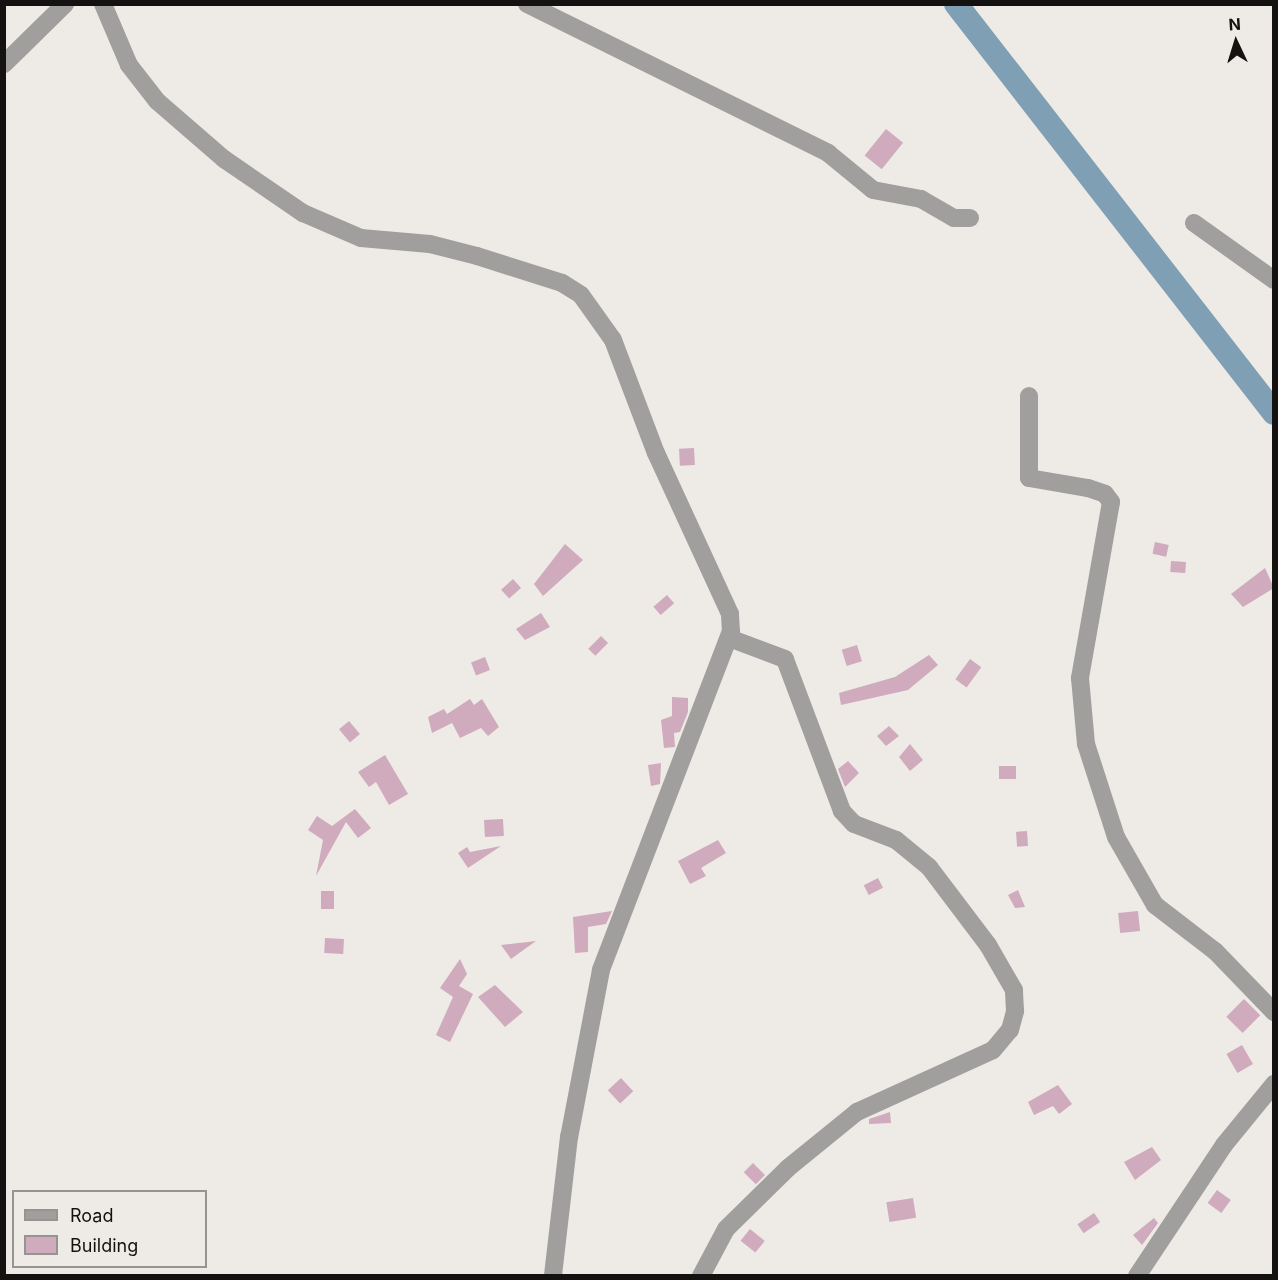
<!DOCTYPE html>
<html>
<head>
<meta charset="utf-8">
<style>
  body { margin:0 }
  #map { position:relative; width:1278px; height:1280px; overflow:hidden; background:#eeebe6; font-family:Inter,sans-serif }
  div>[style] { position:absolute }
  .river>* { height:24px; margin:-12px; padding:0 12px; transform-origin:12px; border-radius:12px; background:#7e9fb4 }
  .building>* { inset:0; background:#cfabbd; transform-origin:0 0 }
  .minor>* { height:18px; margin:-9px; padding:0 9px; transform-origin:9px; border-radius:9px; background:#a19f9d }
  span { translate:-50% -50%; white-space:nowrap; text-align:center; line-height:1.15; -webkit-text-stroke:6px #eeebe6; paint-order:stroke }
  .frame { position:absolute; inset:0; border:6px solid #131210; pointer-events:none }
  .legend { position:absolute; left:12px; top:1190px; width:195px; height:78px; box-sizing:border-box; background:#eeebe6; border:2px solid #969490; margin:0; padding:8px 10px; list-style:none; font-size:18px; color:#131210 }
  .legend li { display:flex; align-items:center; gap:12px; height:30px }
  .legend b { width:30px; border:2px solid #969490 }
  .north { position:absolute; left:1206px; top:12px; width:60px; height:60px; -webkit-text-stroke:4px #eeebe6; paint-order:stroke; rotate:356deg; font-size:16px; font-weight:700; line-height:24px; text-align:center; color:#131210 }
  .north::after { content:''; display:block; margin:auto; width:21px; height:27px; background:#131210; clip-path:polygon(50% 0,100% 100%,50% 72%,0 100%) }
</style>
</head>
<body>
<div id="map">
  <div class="river">
    <i style="left:956px;top:4px;width:518px;rotate:52.13deg"></i>
  </div>
  <div class="building">
    <i style="left:886px;top:129px;width:22px;height:34px;rotate:39deg"></i>
    <i style="left:694px;top:448px;width:17px;height:15px;rotate:87deg"></i>
    <i style="left:1155px;top:542px;width:14px;height:12px;rotate:12deg"></i>
    <i style="clip-path:polygon(565px 544px,583px 560px,543px 596px,534px 584px)"></i>
    <i style="left:1171px;top:561px;width:15px;height:11px;rotate:4deg"></i>
    <i style="clip-path:polygon(1265px 568px,1274px 588px,1243px 607px,1231px 594px)"></i>
    <i style="left:513px;top:579px;width:12px;height:16px;rotate:48deg"></i>
    <i style="left:667px;top:595px;width:11px;height:18px;rotate:49deg"></i>
    <i style="clip-path:polygon(541px 613px,550px 627px,525px 640px,516px 629px)"></i>
    <i style="left:601px;top:636px;width:10px;height:18px;rotate:45deg"></i>
    <i style="left:857px;top:645px;width:17px;height:16px;rotate:73deg"></i>
    <i style="clip-path:polygon(929px 655px,938px 665px,908px 690px,841px 705px,839px 693px,895px 677px)"></i>
    <i style="left:485px;top:657px;width:14px;height:15px;rotate:69deg"></i>
    <i style="left:970px;top:659px;width:14px;height:25px;rotate:36deg"></i>
    <i style="clip-path:polygon(672px 697px,688px 698px,688px 712px,680px 732px,674px 733px,675px 747px,664px 748px,661px 720px,672px 716px)"></i>
    <i style="clip-path:polygon(470px 699px,474px 705px,482px 699px,499px 727px,488px 736px,481px 728px,460px 738px,452px 723px,432px 733px,428px 717px,444px 709px,447px 714px)"></i>
    <i style="left:349px;top:721px;width:17px;height:13px;rotate:50deg"></i>
    <i style="clip-path:polygon(889px 726px,899px 736px,886px 746px,877px 736px)"></i>
    <i style="clip-path:polygon(910px 744px,923px 760px,910px 771px,899px 757px)"></i>
    <i style="clip-path:polygon(385px 755px,408px 794px,389px 805px,376px 782px,369px 787px,358px 772px)"></i>
    <i style="clip-path:polygon(848px 761px,859px 773px,845px 787px,838px 769px)"></i>
    <i style="clip-path:polygon(661px 763px,660px 784px,651px 786px,648px 765px)"></i>
    <i style="left:999px;top:766px;width:17px;height:13px"></i>
    <i style="clip-path:polygon(355px 809px,371px 828px,358px 838px,346px 822px,316px 876px,323px 840px,308px 830px,317px 816px,332px 826px)"></i>
    <i style="left:503px;top:819px;width:17px;height:19px;rotate:87deg"></i>
    <i style="left:1027px;top:831px;width:15px;height:11px;rotate:86deg"></i>
    <i style="clip-path:polygon(718px 840px,726px 853px,701px 868px,706px 876px,690px 884px,678px 861px)"></i>
    <i style="clip-path:polygon(501px 846px,468px 868px,458px 853px,467px 847px,470px 852px)"></i>
    <i style="left:878px;top:878px;width:11px;height:16px;rotate:63deg"></i>
    <i style="clip-path:polygon(1018px 890px,1025px 907px,1015px 908px,1008px 895px)"></i>
    <i style="left:321px;top:891px;width:13px;height:18px"></i>
    <i style="clip-path:polygon(612px 911px,606px 924px,588px 927px,588px 952px,575px 953px,573px 917px)"></i>
    <i style="left:1138px;top:911px;width:20px;height:20px;rotate:84deg"></i>
    <i style="left:325px;top:938px;width:19px;height:15px;rotate:3deg"></i>
    <i style="clip-path:polygon(536px 941px,511px 959px,501px 945px)"></i>
    <i style="clip-path:polygon(460px 959px,467px 974px,459px 986px,473px 994px,450px 1042px,436px 1035px,453px 997px,440px 988px)"></i>
    <i style="clip-path:polygon(495px 985px,523px 1012px,505px 1027px,478px 997px)"></i>
    <i style="left:1244px;top:999px;width:23px;height:25px;rotate:45deg"></i>
    <i style="left:1242px;top:1045px;width:22px;height:18px;rotate:60deg"></i>
    <i style="left:621px;top:1078px;width:18px;height:18px;rotate:47deg"></i>
    <i style="clip-path:polygon(1058px 1085px,1072px 1104px,1059px 1114px,1053px 1106px,1034px 1115px,1028px 1102px)"></i>
    <i style="clip-path:polygon(890px 1112px,891px 1123px,869px 1124px,869px 1119px)"></i>
    <i style="clip-path:polygon(1152px 1147px,1161px 1160px,1135px 1180px,1124px 1162px)"></i>
    <i style="left:753px;top:1163px;width:17px;height:13px;rotate:45deg"></i>
    <i style="left:1217px;top:1190px;width:17px;height:16px;rotate:36deg"></i>
    <i style="left:913px;top:1198px;width:20px;height:27px;rotate:81deg"></i>
    <i style="left:1094px;top:1213px;width:11px;height:20px;rotate:56deg"></i>
    <i style="clip-path:polygon(1154px 1218px,1158px 1223px,1142px 1245px,1133px 1235px)"></i>
    <i style="left:750px;top:1229px;width:19px;height:15px;rotate:39deg"></i>
  </div>
  <div class="minor">
    <i style="left:103px;top:4px;width:66px;rotate:66.9deg"></i>
    <i style="left:129px;top:65px;width:46px;rotate:52.1deg"></i>
    <i style="left:157px;top:101px;width:89px;rotate:40.9deg"></i>
    <i style="left:224px;top:159px;width:96px;rotate:34.4deg"></i>
    <i style="left:303px;top:213px;width:63px;rotate:23.3deg"></i>
    <i style="left:361px;top:238px;width:69px;rotate:5deg"></i>
    <i style="left:430px;top:244px;width:49px;rotate:14.3deg"></i>
    <i style="left:477px;top:256px;width:89px;rotate:17.6deg"></i>
    <i style="left:562px;top:283px;width:22px;rotate:32deg"></i>
    <i style="left:581px;top:295px;width:55px;rotate:54.6deg"></i>
    <i style="left:613px;top:340px;width:121px;rotate:69.2deg"></i>
    <i style="left:656px;top:453px;width:177px;rotate:65.3deg"></i>
    <i style="left:730px;top:614px;width:17px;rotate:87deg"></i>
    <i style="left:731px;top:631px;width:363px;rotate:111deg"></i>
    <i style="left:601px;top:970px;width:170px;rotate:100.8deg"></i>
    <i style="left:569px;top:1137px;width:140px;rotate:96.6deg"></i>
    <i style="left:527px;top:4px;width:336px;rotate:26.3deg"></i>
    <i style="left:828px;top:153px;width:58px;rotate:39.4deg"></i>
    <i style="left:873px;top:190px;width:49px;rotate:10.6deg"></i>
    <i style="left:921px;top:199px;width:38px;rotate:30deg"></i>
    <i style="left:954px;top:218px;width:16px"></i>
    <i style="left:4px;top:64px;width:86px;rotate:-44.5deg"></i>
    <i style="left:1194px;top:223px;width:98px;rotate:35.5deg"></i>
    <i style="left:1029px;top:396px;width:82px;rotate:90deg"></i>
    <i style="left:1029px;top:478px;width:60px;rotate:9.6deg"></i>
    <i style="left:1088px;top:488px;width:18px;rotate:19deg"></i>
    <i style="left:1105px;top:494px;width:10px;rotate:53deg"></i>
    <i style="left:1111px;top:502px;width:179px;rotate:100deg"></i>
    <i style="left:1080px;top:678px;width:66px;rotate:84.8deg"></i>
    <i style="left:1086px;top:744px;width:98px;rotate:72.1deg"></i>
    <i style="left:1116px;top:837px;width:78px;rotate:60.2deg"></i>
    <i style="left:1155px;top:905px;width:76px;rotate:37.5deg"></i>
    <i style="left:1215px;top:951px;width:85px;rotate:46deg"></i>
    <i style="left:701px;top:1276px;width:53px;rotate:-62deg"></i>
    <i style="left:726px;top:1229px;width:87px;rotate:-44.5deg"></i>
    <i style="left:788px;top:1168px;width:89px;rotate:-39.1deg"></i>
    <i style="left:857px;top:1112px;width:149px;rotate:-24.5deg"></i>
    <i style="left:993px;top:1050px;width:26px;rotate:-50deg"></i>
    <i style="left:1010px;top:1030px;width:20px;rotate:-75deg"></i>
    <i style="left:1015px;top:1011px;width:21px;rotate:-93deg"></i>
    <i style="left:1014px;top:990px;width:52px;rotate:-120deg"></i>
    <i style="left:988px;top:945px;width:98px;rotate:-127.1deg"></i>
    <i style="left:929px;top:867px;width:43px;rotate:-140.7deg"></i>
    <i style="left:896px;top:840px;width:45px;rotate:-159.1deg"></i>
    <i style="left:854px;top:824px;width:18px;rotate:-133deg"></i>
    <i style="left:842px;top:811px;width:162px;rotate:-110.6deg"></i>
    <i style="left:785px;top:659px;width:60px;rotate:-159.4deg"></i>
    <i style="left:1137px;top:1276px;width:157px;rotate:-56.4deg"></i>
    <i style="left:1224px;top:1145px;width:79px;rotate:-50.7deg"></i>
  </div>
  <div class="frame"></div>
  <ul class="legend">
  <li><b style="height:8px;background:#a19f9d"></b>Road</li>
  <li><b style="height:16px;background:#cfabbd"></b>Building</li>
  </ul>
  <div class="north">N</div>
</div>
</body>
</html>
